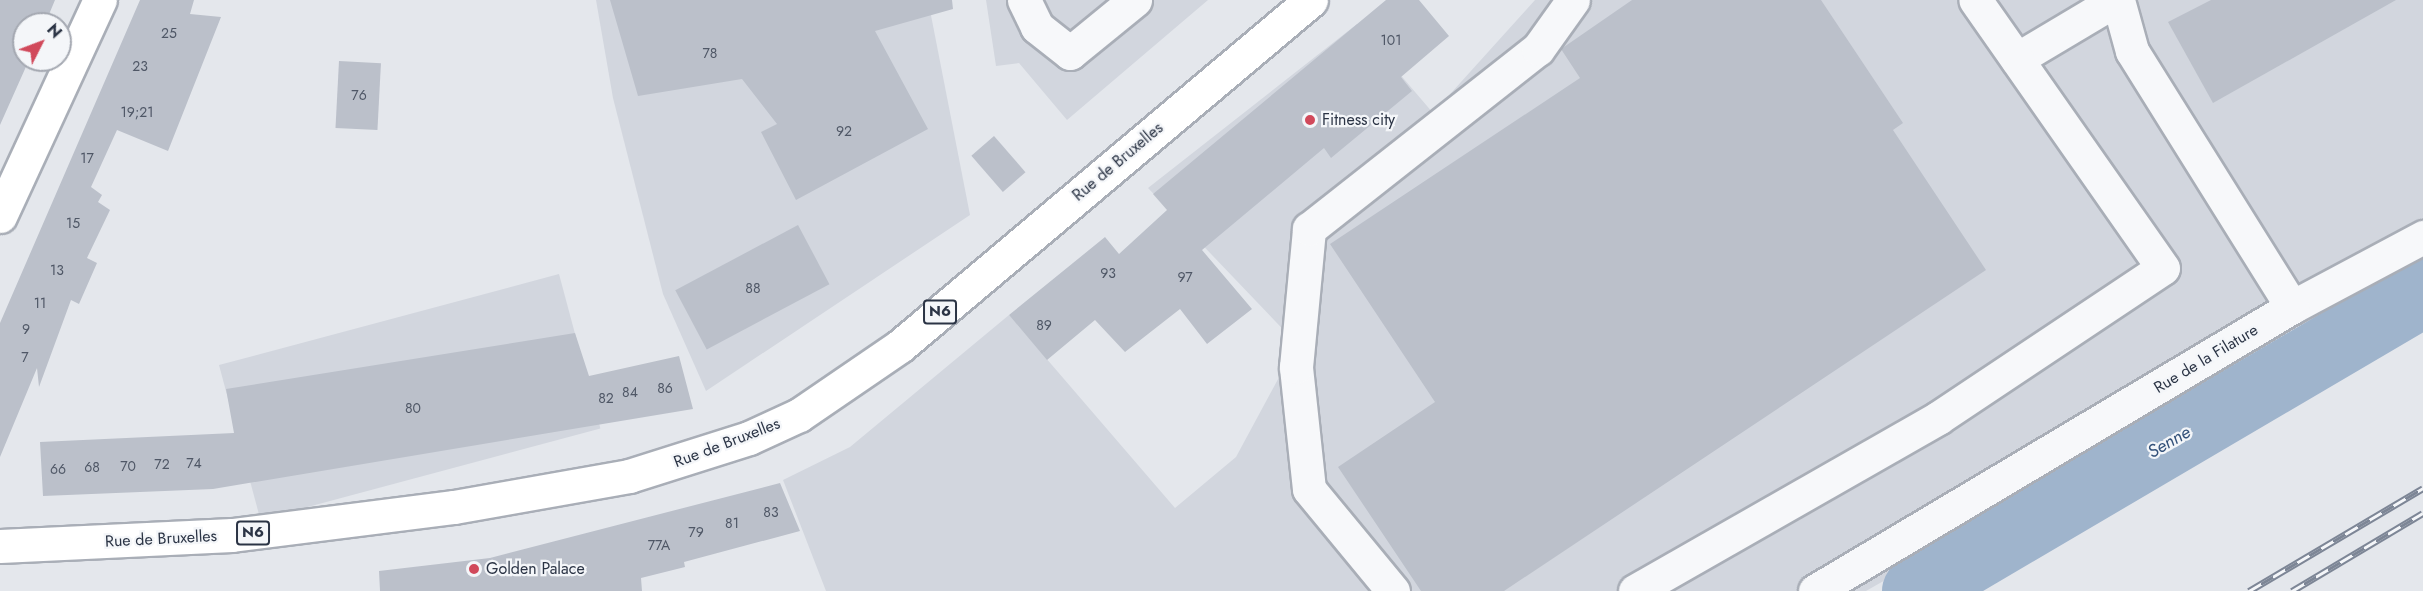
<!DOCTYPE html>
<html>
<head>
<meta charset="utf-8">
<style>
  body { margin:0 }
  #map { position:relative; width:2423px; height:591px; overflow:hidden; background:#e4e7ec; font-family:Jost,sans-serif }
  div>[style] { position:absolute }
  .built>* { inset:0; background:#d2d6de; transform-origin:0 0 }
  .river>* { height:68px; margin:-34px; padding:0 34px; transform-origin:34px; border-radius:34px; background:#9fb4cc }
  .building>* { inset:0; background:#bbc0ca; transform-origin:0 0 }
  .roads { filter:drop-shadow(2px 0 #a9aeb7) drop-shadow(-2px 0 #a9aeb7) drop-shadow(0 2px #a9aeb7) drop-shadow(0 -2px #a9aeb7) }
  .minor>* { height:33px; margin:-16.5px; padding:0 16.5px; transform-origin:16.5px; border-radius:16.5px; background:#f7f8fa }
  .major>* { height:33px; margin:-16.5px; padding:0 16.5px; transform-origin:16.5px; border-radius:16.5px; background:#fff }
  .rail>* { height:7px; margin-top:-3.5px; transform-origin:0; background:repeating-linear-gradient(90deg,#f4f6f9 0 14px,#7d8696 0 28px); box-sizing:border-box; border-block:2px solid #7d8696 }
  .dots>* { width:16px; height:16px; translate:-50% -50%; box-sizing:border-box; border:3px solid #f4f6f9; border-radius:50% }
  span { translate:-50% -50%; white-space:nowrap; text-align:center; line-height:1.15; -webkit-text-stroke:4.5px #f4f6f9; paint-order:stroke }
  .number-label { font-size:14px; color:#4f5766 }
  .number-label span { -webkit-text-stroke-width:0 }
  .shield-label span { padding:2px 4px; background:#f4f6f9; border:2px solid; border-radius:4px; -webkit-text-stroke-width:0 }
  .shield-label { font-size:15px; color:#2b3445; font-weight:700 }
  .poi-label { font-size:16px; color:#2b3445 }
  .left { translate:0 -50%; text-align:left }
  .street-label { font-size:16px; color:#2b3445 }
  .water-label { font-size:18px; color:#34527a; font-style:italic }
  .north { position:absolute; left:12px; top:12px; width:60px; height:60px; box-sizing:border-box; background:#f4f6f9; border:2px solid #a4a8b1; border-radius:50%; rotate:48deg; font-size:16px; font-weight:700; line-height:24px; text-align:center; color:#2b3445 }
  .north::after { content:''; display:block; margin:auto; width:21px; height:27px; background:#d1495b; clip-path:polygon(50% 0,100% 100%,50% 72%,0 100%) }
</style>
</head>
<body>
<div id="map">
  <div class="built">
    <i style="clip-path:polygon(596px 0,928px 0,970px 215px,706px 391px,663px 294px,613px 98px)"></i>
    <i style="clip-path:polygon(986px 0,1208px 0,1067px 120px,1019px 63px,996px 66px)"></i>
    <i style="clip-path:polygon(1535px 0,2423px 0,2423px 273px,1866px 591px,826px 591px,783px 480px,850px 447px,1009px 315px,1175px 508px,1236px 457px,1297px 344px,1148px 188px,1357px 24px,1433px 113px)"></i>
    <i style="left:559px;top:274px;width:160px;height:352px;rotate:75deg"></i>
  </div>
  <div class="river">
    <i style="left:1916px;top:591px;width:588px;rotate:-30.45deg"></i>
  </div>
  <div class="building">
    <i style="clip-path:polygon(0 0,55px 0,45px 24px,24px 24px,24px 60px,29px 60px,0 125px)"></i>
    <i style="clip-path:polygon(140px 0,194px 0,190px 14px,221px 17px,168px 151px,117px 130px,91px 187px,102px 195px,98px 202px,110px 210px,87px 258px,97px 263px,79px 304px,71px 300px,39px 387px,37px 368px,0 457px,0 323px)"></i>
    <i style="clip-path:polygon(610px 0,952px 0,953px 9px,875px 31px,928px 129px,796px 200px,761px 132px,777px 124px,742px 79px,638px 96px)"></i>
    <i style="clip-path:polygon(1386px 0,1419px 0,1449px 36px,1401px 77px,1412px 91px,1331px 158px,1324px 148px,1202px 250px,1252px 309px,1207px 344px,1180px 309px,1125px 352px,1095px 320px,1047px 360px,1009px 315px,1105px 237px,1119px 254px,1167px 210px,1153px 194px)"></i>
    <i style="clip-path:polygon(1632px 0,1821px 0,1903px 123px,1893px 130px,1986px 270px,1504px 591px,1421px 591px,1338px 467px,1435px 402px,1330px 244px,1580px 78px,1561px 49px)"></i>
    <i style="clip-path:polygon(2211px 0,2396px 0,2213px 103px,2168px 22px)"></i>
    <i style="left:339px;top:61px;width:42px;height:67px;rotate:3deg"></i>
    <i style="left:994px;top:136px;width:48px;height:30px;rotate:49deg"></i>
    <i style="left:798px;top:225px;width:67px;height:139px;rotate:62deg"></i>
    <i style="clip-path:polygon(575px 333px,589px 376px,679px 356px,693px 409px,213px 489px,43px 496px,40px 442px,234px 433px,226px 389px)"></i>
    <i style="clip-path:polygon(780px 483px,800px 531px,684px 562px,685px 567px,641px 578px,642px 591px,380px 591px,379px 571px,490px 558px)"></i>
  </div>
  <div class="roads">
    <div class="minor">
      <i style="left:1024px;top:0;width:30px;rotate:64deg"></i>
      <i style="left:1037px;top:27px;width:42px;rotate:38.2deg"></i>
      <i style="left:1070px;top:53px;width:84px;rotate:-39.2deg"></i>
      <i style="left:2017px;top:59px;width:115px;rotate:-30.8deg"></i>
      <i style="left:2292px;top:307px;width:149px;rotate:-28.1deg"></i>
      <i style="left:1393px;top:591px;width:132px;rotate:-129.5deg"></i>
      <i style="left:1309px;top:489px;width:123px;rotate:-96.1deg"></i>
      <i style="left:1296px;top:367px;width:139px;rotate:-84.6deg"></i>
      <i style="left:1309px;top:229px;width:291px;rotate:-38.2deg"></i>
      <i style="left:1538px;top:49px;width:60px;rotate:-54.5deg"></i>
      <i style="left:1635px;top:591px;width:349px;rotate:-29.7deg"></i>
      <i style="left:1938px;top:418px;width:270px;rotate:-33.7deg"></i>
      <i style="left:2163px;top:268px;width:327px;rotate:-125deg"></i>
      <i style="left:1815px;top:591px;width:555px;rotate:-30.77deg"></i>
      <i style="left:2292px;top:307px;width:302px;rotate:-122deg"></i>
      <i style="left:2132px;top:51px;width:53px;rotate:-105.4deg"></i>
    </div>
    <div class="major">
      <i style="left:0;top:216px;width:238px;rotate:-65.2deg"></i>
      <i style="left:0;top:546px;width:232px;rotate:-2.7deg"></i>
      <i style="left:232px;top:535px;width:224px;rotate:-7.2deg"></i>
      <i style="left:454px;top:507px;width:178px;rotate:-10deg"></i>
      <i style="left:629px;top:476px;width:126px;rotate:-17.6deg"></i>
      <i style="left:749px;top:438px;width:55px;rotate:-24.7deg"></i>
      <i style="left:799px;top:415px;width:122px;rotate:-34.3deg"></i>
      <i style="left:900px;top:346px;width:537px;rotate:-40.09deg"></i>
    </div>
  </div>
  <div class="rail">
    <i style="left:2249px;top:591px;width:202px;rotate:-30.6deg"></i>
    <i style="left:2292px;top:591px;width:152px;rotate:-30.8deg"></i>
  </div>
  <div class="dots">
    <i style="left:1310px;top:120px;background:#d1495b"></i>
    <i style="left:474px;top:569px;background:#d1495b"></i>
  </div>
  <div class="number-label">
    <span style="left:169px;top:33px">25</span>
    <span style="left:1391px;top:40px">101</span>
    <span style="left:710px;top:53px">78</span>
    <span style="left:140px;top:66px">23</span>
    <span style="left:359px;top:95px">76</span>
    <span style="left:137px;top:112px">19;21</span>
    <span style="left:844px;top:131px">92</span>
    <span style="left:87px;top:158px">17</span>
    <span style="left:73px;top:223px">15</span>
    <span style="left:57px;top:270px">13</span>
    <span style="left:1108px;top:273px">93</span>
    <span style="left:1185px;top:277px">97</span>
    <span style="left:753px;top:288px">88</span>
    <span style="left:40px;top:303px">11</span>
    <span style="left:1044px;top:325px">89</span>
    <span style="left:26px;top:329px">9</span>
    <span style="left:25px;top:357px">7</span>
    <span style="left:665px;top:388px">86</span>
    <span style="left:630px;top:392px">84</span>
    <span style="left:606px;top:398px">82</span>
    <span style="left:413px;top:408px">80</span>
    <span style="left:194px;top:463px">74</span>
    <span style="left:162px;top:464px">72</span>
    <span style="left:128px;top:466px">70</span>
    <span style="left:92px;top:467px">68</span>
    <span style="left:58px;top:469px">66</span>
    <span style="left:771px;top:512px">83</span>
    <span style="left:732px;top:523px">81</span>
    <span style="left:696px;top:532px">79</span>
    <span style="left:659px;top:545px">77A</span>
  </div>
  <div class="shield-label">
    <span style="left:940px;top:312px">N6</span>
    <span style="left:253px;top:533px">N6</span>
  </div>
  <div class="poi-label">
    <span class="left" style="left:1322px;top:120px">Fitness city</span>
    <span class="left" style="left:486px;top:569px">Golden Palace</span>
  </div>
  <div class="street-label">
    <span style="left:1118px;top:162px;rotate:-40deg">Rue de Bruxelles</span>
    <span style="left:2206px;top:359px;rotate:-31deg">Rue de la Filature</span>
    <span style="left:727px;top:443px;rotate:-21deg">Rue de Bruxelles</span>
    <span style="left:161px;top:539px;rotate:-3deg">Rue de Bruxelles</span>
  </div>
  <div class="water-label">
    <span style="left:2169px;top:442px;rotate:-30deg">Senne</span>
  </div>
  <div class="north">N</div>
</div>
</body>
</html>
